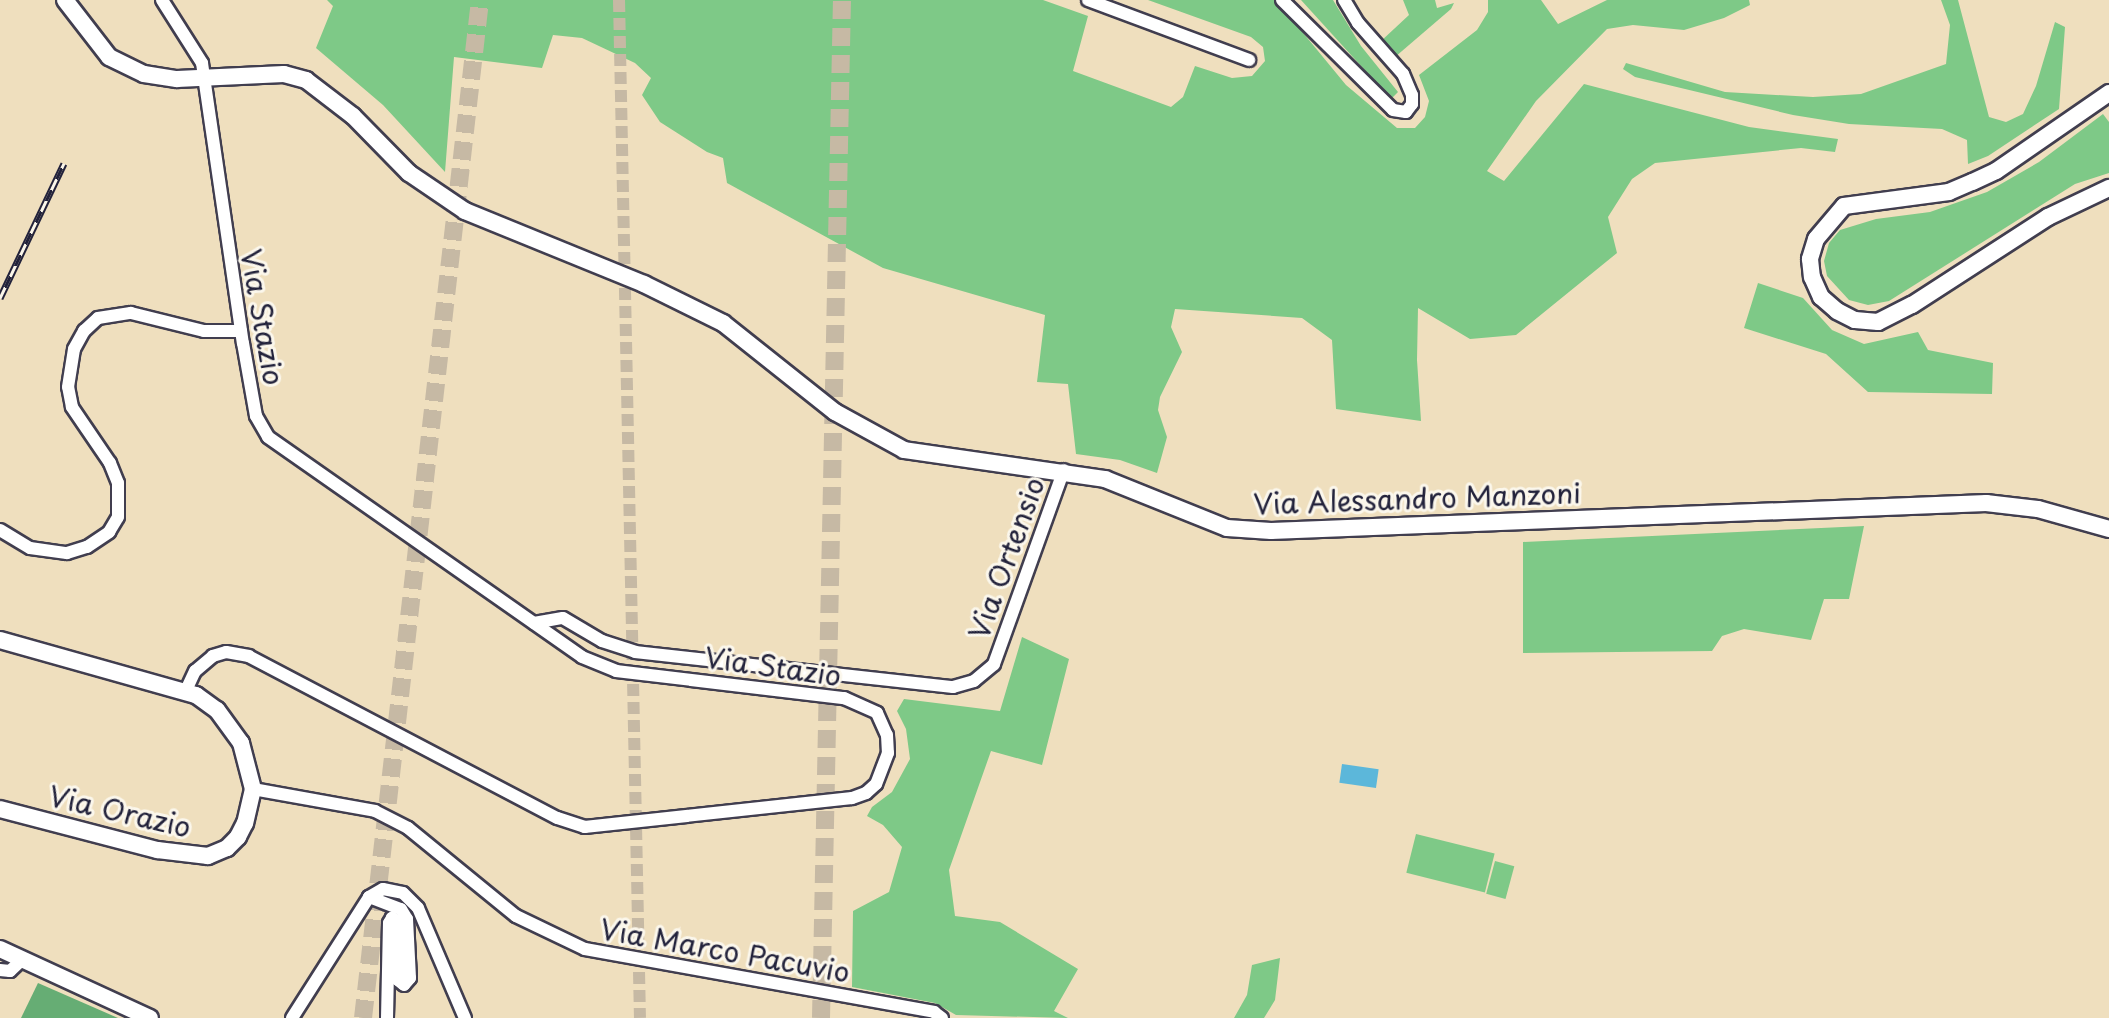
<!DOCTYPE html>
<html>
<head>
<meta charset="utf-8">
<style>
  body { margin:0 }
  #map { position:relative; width:2109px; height:1018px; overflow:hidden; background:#efdfbe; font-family:"Playpen Sans",sans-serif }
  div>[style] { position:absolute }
  .green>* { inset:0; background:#7ec987; transform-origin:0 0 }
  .forest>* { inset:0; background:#66ad74 }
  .water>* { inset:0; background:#5cb7da; transform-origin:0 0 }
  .street-tunnel>* { height:12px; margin-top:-6px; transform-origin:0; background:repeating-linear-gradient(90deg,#c6b9a4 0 12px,transparent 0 18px) }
  .primary-tunnel>* { height:18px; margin-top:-9px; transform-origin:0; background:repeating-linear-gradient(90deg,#c6b9a4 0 18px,transparent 0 27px) }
  .roads { filter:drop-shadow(2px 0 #413e4f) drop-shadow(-2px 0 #413e4f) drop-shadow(0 2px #413e4f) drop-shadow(0 -2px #413e4f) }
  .street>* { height:12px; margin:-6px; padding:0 6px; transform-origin:6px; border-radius:6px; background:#fff }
  .secondary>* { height:16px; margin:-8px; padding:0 8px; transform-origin:8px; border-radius:8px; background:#fff }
  .rail>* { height:7px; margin-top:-3.5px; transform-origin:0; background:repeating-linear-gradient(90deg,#fbf7ec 0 12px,#22223b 0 24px); box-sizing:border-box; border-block:2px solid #22223b }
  span { translate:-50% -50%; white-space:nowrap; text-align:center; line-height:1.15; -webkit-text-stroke:6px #fbf7ec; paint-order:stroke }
  .street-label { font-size:28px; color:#22223b }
</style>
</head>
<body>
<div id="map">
  <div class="green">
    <i style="clip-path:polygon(327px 0,1043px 0,1088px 16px,1073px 71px,1171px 107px,1183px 97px,1195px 66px,1232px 78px,1252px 76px,1265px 61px,1263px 47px,1251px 37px,1148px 0,1276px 0,1346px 85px,1397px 128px,1415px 128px,1425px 117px,1429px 101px,1419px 75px,1477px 30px,1488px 12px,1488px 0,1541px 0,1558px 24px,1607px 0,1749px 0,1750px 5px,1724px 18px,1684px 30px,1633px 25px,1607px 29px,1536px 101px,1487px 171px,1504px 181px,1584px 84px,1749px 127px,1838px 139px,1835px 152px,1801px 148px,1655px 163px,1632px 179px,1608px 217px,1617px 253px,1516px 335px,1470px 339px,1418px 308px,1417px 360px,1421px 421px,1336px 409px,1332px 340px,1302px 318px,1175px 309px,1171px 327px,1182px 352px,1160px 397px,1158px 410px,1167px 437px,1157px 473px,1120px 460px,1076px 454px,1068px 384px,1037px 382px,1045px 315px,883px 268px,727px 183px,723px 158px,707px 152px,660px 122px,642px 95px,651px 78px,635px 63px,582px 38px,553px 35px,542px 68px,454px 57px,445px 172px,383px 105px,316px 48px,333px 6px)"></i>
    <i style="clip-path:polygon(1301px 0,1333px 0,1361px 46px,1398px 92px,1391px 99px)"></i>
    <i style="clip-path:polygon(1403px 0,1435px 0,1437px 8px,1454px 3px,1451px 9px,1395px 57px,1380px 42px,1409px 15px)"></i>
    <i style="clip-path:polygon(1941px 0,1958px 0,1989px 117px,2006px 122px,2023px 114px,2036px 86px,2055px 22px,2065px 27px,2059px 109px,1988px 156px,1968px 164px,1967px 140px,1942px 129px,1849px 124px,1793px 115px,1635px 77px,1623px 69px,1626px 63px,1725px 92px,1813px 97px,1861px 94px,1946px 64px,1950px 25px)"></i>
    <i style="clip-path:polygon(2103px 114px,2109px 122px,2109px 173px,2075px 184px,1889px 301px,1868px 305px,1849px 300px,1827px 276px,1824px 261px,1829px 243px,1840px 230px,1876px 219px,1930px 212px,1987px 192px,2039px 162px)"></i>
    <i style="clip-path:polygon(1758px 283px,1803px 298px,1832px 330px,1864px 344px,1918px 332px,1928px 350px,1993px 363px,1992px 394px,1868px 392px,1826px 354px,1744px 328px)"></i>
    <i style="clip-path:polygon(1864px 526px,1849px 599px,1824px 599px,1811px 640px,1744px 629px,1722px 636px,1712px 651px,1523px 653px,1523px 542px)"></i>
    <i style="clip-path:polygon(1022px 637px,1069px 659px,1042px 765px,991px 751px,949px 870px,955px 916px,1000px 922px,1078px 969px,1054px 1011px,1068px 1018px,956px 1015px,935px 1003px,852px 987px,853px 911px,889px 892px,902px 847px,883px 825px,867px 816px,872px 807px,892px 792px,910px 759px,906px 729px,897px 711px,904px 699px,1000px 711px)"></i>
    <i style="left:1416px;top:834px;width:81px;height:40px;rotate:14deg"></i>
    <i style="left:1495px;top:861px;width:20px;height:34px;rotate:15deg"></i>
    <i style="clip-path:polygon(1280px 958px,1275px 1000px,1264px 1018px,1234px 1018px,1247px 995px,1252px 965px)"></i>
  </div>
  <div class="forest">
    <i style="clip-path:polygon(38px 983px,118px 1018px,21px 1018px)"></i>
  </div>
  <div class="water">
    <i style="left:1342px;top:764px;width:37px;height:19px;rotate:8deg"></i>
  </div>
  <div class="street-tunnel">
    <i style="left:619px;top:0;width:1018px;rotate:88.82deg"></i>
  </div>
  <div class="primary-tunnel">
    <i style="left:363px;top:1018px;width:1025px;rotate:-83.44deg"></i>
    <i style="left:821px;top:1018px;width:1018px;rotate:-88.82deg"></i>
  </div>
  <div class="roads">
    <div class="street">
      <i style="left:162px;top:0;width:75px;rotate:57.6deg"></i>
      <i style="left:202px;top:63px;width:283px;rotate:81.7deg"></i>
      <i style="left:243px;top:343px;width:74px;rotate:79.9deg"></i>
      <i style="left:256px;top:416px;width:24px;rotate:60deg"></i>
      <i style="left:268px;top:437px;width:383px;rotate:35deg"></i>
      <i style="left:582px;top:657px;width:37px;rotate:22deg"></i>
      <i style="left:616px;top:671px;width:230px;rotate:6.8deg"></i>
      <i style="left:844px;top:698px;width:36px;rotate:24deg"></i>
      <i style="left:877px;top:713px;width:24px;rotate:66deg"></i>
      <i style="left:887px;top:735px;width:18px;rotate:87deg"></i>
      <i style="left:888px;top:753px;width:33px;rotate:111deg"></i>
      <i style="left:876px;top:784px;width:13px;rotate:138deg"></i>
      <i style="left:866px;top:793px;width:15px;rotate:160deg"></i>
      <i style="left:852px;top:798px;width:269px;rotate:173.8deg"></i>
      <i style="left:585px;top:827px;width:29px;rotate:-162deg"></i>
      <i style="left:557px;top:818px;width:348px;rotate:-152.3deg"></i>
      <i style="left:249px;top:656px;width:23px;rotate:-170deg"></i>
      <i style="left:226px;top:652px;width:14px;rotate:163deg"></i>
      <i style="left:213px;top:656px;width:23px;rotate:140deg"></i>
      <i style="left:195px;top:671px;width:21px;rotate:115deg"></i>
      <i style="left:1088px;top:0;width:172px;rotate:20.4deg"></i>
      <i style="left:1282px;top:0;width:156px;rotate:44.7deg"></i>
      <i style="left:1393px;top:110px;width:13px;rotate:9deg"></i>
      <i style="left:1406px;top:112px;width:10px;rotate:-53deg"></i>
      <i style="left:1412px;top:104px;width:9px;rotate:-90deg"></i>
      <i style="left:1412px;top:95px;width:23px;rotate:-113deg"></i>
      <i style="left:1403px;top:74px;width:68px;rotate:-131.4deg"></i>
      <i style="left:1358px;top:23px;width:27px;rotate:-121deg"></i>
      <i style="left:0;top:530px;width:35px;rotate:31deg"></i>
      <i style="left:30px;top:548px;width:37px;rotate:8deg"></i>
      <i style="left:67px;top:553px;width:21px;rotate:-17deg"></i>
      <i style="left:87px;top:547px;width:27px;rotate:-34deg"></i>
      <i style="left:109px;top:532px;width:17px;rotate:-59deg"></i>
      <i style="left:118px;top:517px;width:34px;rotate:-90deg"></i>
      <i style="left:118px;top:483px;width:22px;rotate:-112deg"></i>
      <i style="left:110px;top:463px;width:68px;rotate:-124.2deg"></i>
      <i style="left:72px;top:407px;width:20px;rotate:-101deg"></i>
      <i style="left:68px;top:387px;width:38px;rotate:-81deg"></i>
      <i style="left:74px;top:349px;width:21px;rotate:-61deg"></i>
      <i style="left:84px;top:331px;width:19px;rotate:-43deg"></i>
      <i style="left:98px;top:318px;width:33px;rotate:-9deg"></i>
      <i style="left:131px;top:313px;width:75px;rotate:13.9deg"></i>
      <i style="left:204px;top:331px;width:37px"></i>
      <i style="left:534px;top:623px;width:29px;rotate:-10deg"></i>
      <i style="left:563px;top:618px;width:45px;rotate:30.5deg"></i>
      <i style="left:602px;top:641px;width:35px;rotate:18deg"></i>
      <i style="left:635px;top:652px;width:320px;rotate:6.3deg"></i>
      <i style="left:953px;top:687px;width:22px;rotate:-16deg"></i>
      <i style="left:974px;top:681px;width:26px;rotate:-40deg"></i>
      <i style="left:994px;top:664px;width:206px;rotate:-70.2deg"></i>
      <i style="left:253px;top:789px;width:124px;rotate:10.2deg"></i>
      <i style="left:375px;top:811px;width:37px;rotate:27deg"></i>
      <i style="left:408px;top:828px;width:139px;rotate:39.2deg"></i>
      <i style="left:516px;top:916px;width:76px;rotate:25.6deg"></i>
      <i style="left:585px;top:949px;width:355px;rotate:10.2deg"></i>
      <i style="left:934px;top:1012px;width:10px;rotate:37deg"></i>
      <i style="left:369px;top:897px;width:34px;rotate:21deg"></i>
      <i style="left:401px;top:909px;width:12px;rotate:59deg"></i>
      <i style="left:407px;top:919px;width:59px;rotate:87.1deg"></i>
      <i style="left:410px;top:978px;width:9px;rotate:131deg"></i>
      <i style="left:404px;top:985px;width:8px;rotate:-140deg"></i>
      <i style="left:398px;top:980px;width:53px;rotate:-88.9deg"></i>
      <i style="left:399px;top:927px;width:6px;rotate:-99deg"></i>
      <i style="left:398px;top:921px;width:7px;rotate:-153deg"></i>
      <i style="left:392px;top:918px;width:6px;rotate:121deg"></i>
      <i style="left:389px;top:923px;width:95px;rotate:91.2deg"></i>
      <i style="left:0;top:970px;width:10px;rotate:6deg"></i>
      <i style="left:10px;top:971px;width:18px;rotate:-43deg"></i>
      <i style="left:292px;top:1018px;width:143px;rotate:-57.5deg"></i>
      <i style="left:369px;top:897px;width:16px;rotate:-30deg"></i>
      <i style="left:383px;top:889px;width:20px;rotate:11deg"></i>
      <i style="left:403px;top:893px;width:21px;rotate:45deg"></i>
      <i style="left:418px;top:908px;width:120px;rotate:66.9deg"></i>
    </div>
    <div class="secondary">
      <i style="left:65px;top:0;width:72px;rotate:52.3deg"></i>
      <i style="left:109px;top:57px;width:39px;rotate:26deg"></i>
      <i style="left:144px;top:74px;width:33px;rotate:9deg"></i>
      <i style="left:177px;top:79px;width:107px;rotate:-2.7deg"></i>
      <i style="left:284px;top:74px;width:23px;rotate:15deg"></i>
      <i style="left:306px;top:80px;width:59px;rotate:37.5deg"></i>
      <i style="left:353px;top:116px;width:80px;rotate:45.5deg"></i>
      <i style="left:409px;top:173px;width:68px;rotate:34.2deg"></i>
      <i style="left:465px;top:211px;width:193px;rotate:22.2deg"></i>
      <i style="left:644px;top:284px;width:88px;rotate:26.3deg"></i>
      <i style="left:723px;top:323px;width:143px;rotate:38.5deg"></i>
      <i style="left:835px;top:412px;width:79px;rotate:28.8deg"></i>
      <i style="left:904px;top:450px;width:203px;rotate:8.2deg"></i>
      <i style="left:1105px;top:479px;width:131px;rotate:21.9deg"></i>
      <i style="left:1227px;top:528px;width:44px;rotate:3.9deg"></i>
      <i style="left:1271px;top:531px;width:716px;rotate:-2.24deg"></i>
      <i style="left:1986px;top:503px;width:52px;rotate:6.6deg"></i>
      <i style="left:2038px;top:509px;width:74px;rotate:15.7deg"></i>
      <i style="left:2109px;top:93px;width:137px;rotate:145.4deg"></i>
      <i style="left:1996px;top:171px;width:26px;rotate:155deg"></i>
      <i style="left:1972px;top:182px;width:25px;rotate:157deg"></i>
      <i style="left:1949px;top:192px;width:106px;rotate:172.4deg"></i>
      <i style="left:1844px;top:206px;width:43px;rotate:130.3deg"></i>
      <i style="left:1816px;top:239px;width:21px;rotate:107deg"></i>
      <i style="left:1810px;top:259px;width:18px;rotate:84deg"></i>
      <i style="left:1812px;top:277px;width:22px;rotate:66deg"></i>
      <i style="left:1821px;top:297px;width:21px;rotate:41deg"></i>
      <i style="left:1837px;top:311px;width:20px;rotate:27deg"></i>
      <i style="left:1855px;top:320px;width:23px;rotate:5deg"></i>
      <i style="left:1878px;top:322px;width:38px;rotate:-27deg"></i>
      <i style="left:1912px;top:305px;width:162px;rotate:-32.9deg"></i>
      <i style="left:2048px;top:217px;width:68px;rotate:-25.4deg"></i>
      <i style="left:0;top:640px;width:204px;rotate:15.7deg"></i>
      <i style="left:196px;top:695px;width:26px;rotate:36deg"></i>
      <i style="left:217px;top:710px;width:41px;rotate:54deg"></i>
      <i style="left:241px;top:743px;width:48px;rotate:75.4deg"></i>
      <i style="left:253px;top:789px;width:35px;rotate:103deg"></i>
      <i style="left:245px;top:823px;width:16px;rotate:117deg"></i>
      <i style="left:238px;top:837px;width:16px;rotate:135deg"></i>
      <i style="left:227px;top:848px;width:21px;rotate:157deg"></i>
      <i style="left:208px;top:856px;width:51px;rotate:-173.3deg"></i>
      <i style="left:157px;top:850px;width:162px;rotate:-165.4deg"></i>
      <i style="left:0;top:949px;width:165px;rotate:24.7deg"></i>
    </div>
  </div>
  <div class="rail">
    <i style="left:0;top:298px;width:149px;rotate:-64.6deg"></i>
  </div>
  <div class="street-label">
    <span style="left:263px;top:317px;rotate:80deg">Via Stazio</span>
    <span style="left:1417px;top:498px;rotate:-2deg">Via Alessandro Manzoni</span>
    <span style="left:1006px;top:558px;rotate:-70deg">Via Ortensio</span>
    <span style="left:773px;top:666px;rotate:8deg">Via Stazio</span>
    <span style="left:120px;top:811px;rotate:13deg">Via Orazio</span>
    <span style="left:725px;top:950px;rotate:10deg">Via Marco Pacuvio</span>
  </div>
</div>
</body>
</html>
